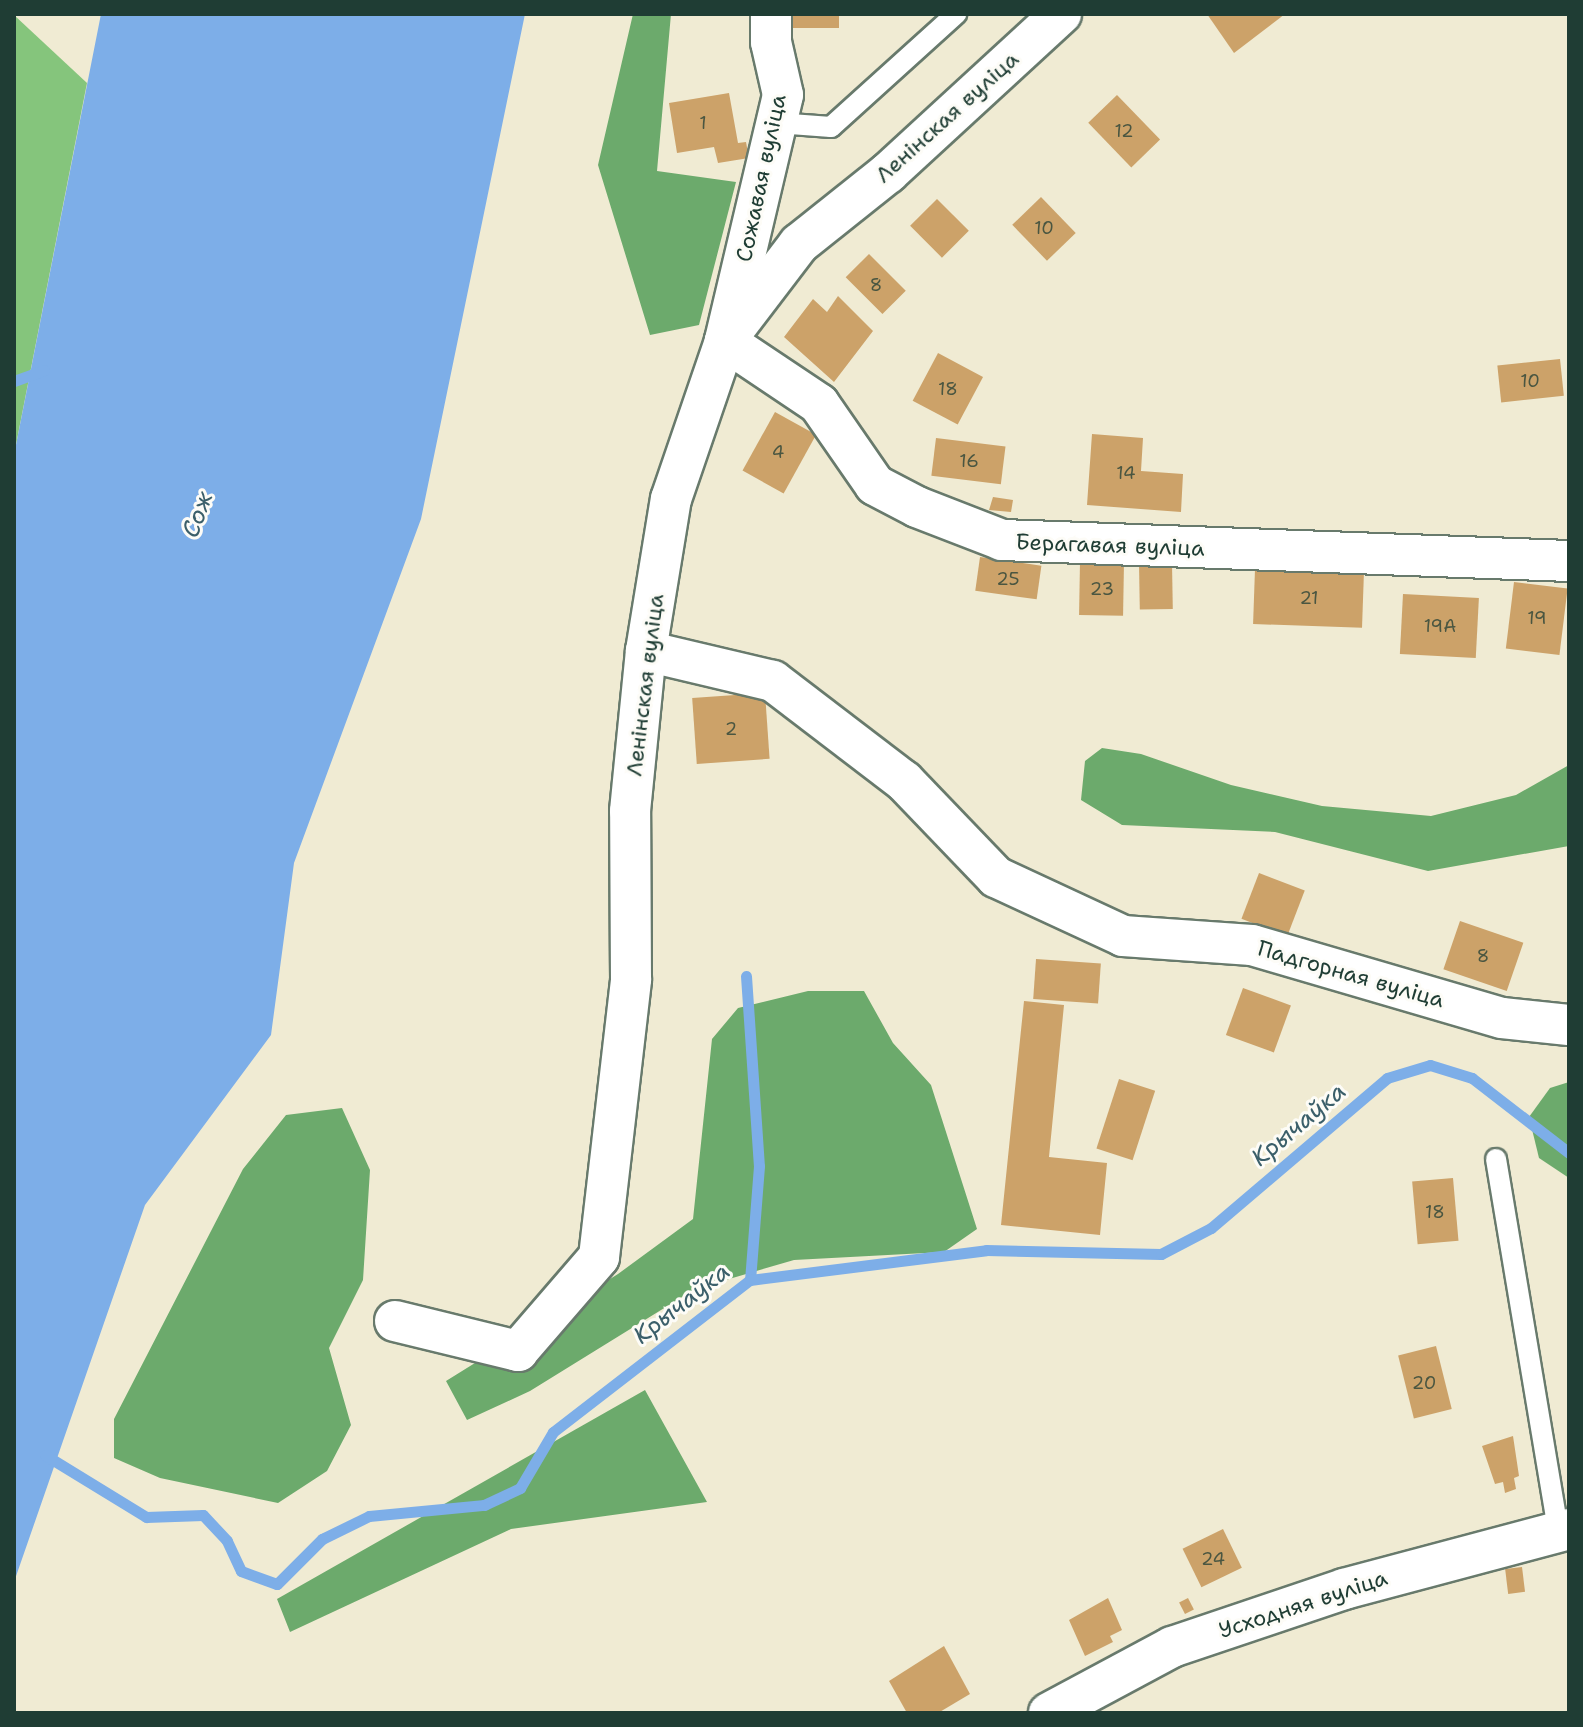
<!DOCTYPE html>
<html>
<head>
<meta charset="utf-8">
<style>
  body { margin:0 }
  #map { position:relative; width:1583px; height:1727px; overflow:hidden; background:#f0ebd3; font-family:"Shantell Sans",sans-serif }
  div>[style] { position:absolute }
  .green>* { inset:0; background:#85c57c }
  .forest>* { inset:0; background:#6caa6c }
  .water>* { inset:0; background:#7daee8 }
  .stream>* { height:11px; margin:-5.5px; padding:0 5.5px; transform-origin:5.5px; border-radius:5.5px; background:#7daee8 }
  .building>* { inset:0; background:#cca269; transform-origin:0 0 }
  .roads { filter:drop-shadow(2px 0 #687a6c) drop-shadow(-2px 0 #687a6c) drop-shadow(0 2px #687a6c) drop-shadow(0 -2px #687a6c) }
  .lane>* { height:20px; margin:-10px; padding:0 10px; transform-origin:10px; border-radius:10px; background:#fff }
  .street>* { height:40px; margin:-20px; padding:0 20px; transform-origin:20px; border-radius:20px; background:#fff }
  span { translate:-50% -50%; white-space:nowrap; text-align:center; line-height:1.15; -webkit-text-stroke:6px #fdfcf7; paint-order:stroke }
  .number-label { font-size:18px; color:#4a5641 }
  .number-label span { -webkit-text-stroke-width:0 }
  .street-label { font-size:22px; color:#1f3d34 }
  .water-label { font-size:24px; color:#3b5f6a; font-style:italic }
  .frame { position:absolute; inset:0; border:16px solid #1f3d34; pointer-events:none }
</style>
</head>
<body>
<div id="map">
  <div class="green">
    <i style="clip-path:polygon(14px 15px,87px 83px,14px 455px)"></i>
  </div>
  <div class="forest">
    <i style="clip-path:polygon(633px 14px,671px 14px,657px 171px,736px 182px,699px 325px,650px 335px,598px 165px)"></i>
    <i style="clip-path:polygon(1102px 748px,1141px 754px,1231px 785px,1322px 806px,1431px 816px,1516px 795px,1569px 765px,1569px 846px,1428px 871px,1275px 832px,1122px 825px,1081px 800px,1085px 761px)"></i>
    <i style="clip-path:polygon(808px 991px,864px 991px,893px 1043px,931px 1085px,977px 1229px,944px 1252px,794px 1260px,695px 1289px,530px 1391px,467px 1420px,446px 1381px,618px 1274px,693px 1219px,712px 1039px,738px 1008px)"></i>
    <i style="clip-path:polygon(1569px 1082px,1569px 1178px,1539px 1158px,1529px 1117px,1550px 1088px)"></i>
    <i style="clip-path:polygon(342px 1108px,370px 1170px,363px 1280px,329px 1348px,351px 1425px,327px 1471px,278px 1503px,160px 1478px,114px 1458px,114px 1419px,243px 1169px,286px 1115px)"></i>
    <i style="clip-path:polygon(645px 1390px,707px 1502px,511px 1529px,290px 1632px,277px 1599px)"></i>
  </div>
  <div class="water">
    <i style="clip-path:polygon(101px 14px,525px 14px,421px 519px,294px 863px,271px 1035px,145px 1205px,14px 1582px,14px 455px)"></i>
  </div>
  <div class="stream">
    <i style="left:14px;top:381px;width:32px;rotate:-20deg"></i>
    <i style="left:746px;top:976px;width:190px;rotate:86.1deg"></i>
    <i style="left:759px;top:1166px;width:114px;rotate:94.5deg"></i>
    <i style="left:45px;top:1455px;width:119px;rotate:31.5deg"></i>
    <i style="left:146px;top:1517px;width:57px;rotate:-2deg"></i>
    <i style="left:203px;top:1515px;width:35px;rotate:47deg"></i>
    <i style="left:227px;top:1541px;width:33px;rotate:65deg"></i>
    <i style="left:241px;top:1571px;width:38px;rotate:20deg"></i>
    <i style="left:277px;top:1584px;width:64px;rotate:-45deg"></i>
    <i style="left:322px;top:1539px;width:52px;rotate:-26.1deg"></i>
    <i style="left:369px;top:1516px;width:116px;rotate:-5.5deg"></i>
    <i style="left:484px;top:1505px;width:40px;rotate:-25deg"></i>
    <i style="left:520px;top:1488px;width:65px;rotate:-59.5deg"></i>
    <i style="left:553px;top:1432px;width:249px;rotate:-37.7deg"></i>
    <i style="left:750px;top:1280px;width:238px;rotate:-7.2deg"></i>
    <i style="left:986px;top:1250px;width:175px;rotate:1.3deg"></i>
    <i style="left:1161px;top:1254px;width:56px;rotate:-27.5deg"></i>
    <i style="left:1211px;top:1228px;width:231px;rotate:-40.4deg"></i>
    <i style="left:1387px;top:1078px;width:45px;rotate:-16.8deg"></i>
    <i style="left:1430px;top:1065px;width:44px;rotate:17.2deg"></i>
    <i style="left:1472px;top:1078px;width:123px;rotate:37.7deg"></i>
  </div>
  <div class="building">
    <i style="left:781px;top:14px;width:58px;height:14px"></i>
    <i style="clip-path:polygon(1207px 14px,1285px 14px,1234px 53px)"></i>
    <i style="clip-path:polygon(729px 93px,738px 143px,746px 142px,749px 158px,718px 163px,714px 147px,677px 153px,669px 103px)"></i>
    <i style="left:1117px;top:95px;width:62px;height:40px;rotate:46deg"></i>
    <i style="left:1041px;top:197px;width:50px;height:40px;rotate:46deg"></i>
    <i style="left:937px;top:199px;width:45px;height:38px;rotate:45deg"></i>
    <i style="left:869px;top:254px;width:52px;height:33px;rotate:45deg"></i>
    <i style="clip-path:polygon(838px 296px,873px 331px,834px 382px,784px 337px,813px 299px,827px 312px)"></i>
    <i style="left:938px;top:353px;width:51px;height:54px;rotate:28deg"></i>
    <i style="left:1560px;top:359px;width:37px;height:63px;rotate:84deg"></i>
    <i style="left:775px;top:412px;width:47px;height:67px;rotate:29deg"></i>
    <i style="clip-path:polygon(1092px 434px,1143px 438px,1141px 471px,1183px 474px,1181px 512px,1087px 505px)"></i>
    <i style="left:936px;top:438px;width:70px;height:38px;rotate:7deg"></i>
    <i style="clip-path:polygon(993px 497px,1013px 500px,1011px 512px,989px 510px)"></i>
    <i style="left:980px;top:557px;width:62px;height:34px;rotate:8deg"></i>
    <i style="left:1080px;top:562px;width:44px;height:53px;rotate:1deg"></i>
    <i style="left:1172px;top:563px;width:46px;height:33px;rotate:89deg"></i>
    <i style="left:1255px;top:569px;width:109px;height:55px;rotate:2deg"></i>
    <i style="left:1514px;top:582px;width:54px;height:67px;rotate:7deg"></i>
    <i style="left:1403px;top:594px;width:76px;height:60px;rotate:3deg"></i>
    <i style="left:765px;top:693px;width:66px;height:73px;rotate:86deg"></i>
    <i style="left:1259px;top:873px;width:49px;height:49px;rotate:21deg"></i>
    <i style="left:1460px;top:921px;width:67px;height:51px;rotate:19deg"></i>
    <i style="left:1036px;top:959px;width:65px;height:40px;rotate:4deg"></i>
    <i style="left:1243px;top:988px;width:51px;height:50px;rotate:20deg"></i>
    <i style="clip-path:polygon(1024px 1001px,1064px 1005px,1049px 1157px,1107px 1163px,1100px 1235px,1001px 1225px)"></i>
    <i style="left:1119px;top:1079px;width:38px;height:73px;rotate:18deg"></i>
    <i style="left:1453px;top:1178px;width:63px;height:41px;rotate:85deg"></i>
    <i style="left:1436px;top:1346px;width:65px;height:39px;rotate:76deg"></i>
    <i style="clip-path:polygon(1513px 1436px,1519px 1476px,1514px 1478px,1516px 1489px,1505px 1493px,1503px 1482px,1495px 1484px,1482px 1446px)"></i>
    <i style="left:1223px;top:1529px;width:43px;height:45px;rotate:64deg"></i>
    <i style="left:1522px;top:1567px;width:25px;height:17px;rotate:83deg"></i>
    <i style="clip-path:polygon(1108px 1598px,1122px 1630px,1110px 1636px,1113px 1642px,1085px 1656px,1069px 1620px)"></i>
    <i style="left:1188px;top:1598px;width:13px;height:10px;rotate:63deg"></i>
    <i style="clip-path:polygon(944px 1646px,970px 1694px,938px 1713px,907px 1713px,889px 1681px)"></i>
  </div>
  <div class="roads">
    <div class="lane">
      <i style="left:777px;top:123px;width:54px;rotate:4.2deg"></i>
      <i style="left:831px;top:127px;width:169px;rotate:-42.1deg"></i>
      <i style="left:1496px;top:1159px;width:377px;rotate:80.5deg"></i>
    </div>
    <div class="street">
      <i style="left:771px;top:14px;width:28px;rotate:90deg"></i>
      <i style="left:771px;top:42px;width:54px;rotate:77.2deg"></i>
      <i style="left:783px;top:95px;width:253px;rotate:103.3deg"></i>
      <i style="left:725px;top:341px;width:113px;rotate:33.8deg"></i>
      <i style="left:819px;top:404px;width:98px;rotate:55.3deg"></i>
      <i style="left:875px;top:485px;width:47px;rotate:27.6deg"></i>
      <i style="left:917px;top:507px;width:91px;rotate:21.2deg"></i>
      <i style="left:1002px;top:540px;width:567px;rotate:2.12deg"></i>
      <i style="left:646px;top:651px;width:130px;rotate:13.3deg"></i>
      <i style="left:773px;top:681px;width:165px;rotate:37.4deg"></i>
      <i style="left:904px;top:781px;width:133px;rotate:46.2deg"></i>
      <i style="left:996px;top:877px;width:140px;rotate:24.9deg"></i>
      <i style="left:1123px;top:936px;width:129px;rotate:4deg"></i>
      <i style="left:1252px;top:945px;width:260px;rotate:16.3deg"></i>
      <i style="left:1502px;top:1018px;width:67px;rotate:6deg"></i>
      <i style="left:395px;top:1321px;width:127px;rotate:13.7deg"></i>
      <i style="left:518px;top:1351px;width:124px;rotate:-49.2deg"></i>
      <i style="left:599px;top:1257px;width:280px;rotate:-83.4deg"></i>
      <i style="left:631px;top:979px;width:168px;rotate:-90.3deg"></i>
      <i style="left:630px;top:811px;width:161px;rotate:-84.3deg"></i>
      <i style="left:646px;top:651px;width:154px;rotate:-80.7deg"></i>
      <i style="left:671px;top:499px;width:167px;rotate:-71.1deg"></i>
      <i style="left:725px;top:341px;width:122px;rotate:-52.7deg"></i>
      <i style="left:799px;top:244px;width:114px;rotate:-38.6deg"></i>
      <i style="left:888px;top:173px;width:235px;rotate:-42.6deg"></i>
      <i style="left:1049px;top:1713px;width:140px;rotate:-28.2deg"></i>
      <i style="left:1172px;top:1647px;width:182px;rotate:-18.6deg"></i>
      <i style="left:1344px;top:1589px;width:233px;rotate:-14.9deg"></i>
    </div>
  </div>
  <div class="number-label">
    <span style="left:703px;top:123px">1</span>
    <span style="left:1124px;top:131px">12</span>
    <span style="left:1044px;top:228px">10</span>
    <span style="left:876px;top:285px">8</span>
    <span style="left:1530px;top:381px">10</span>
    <span style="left:948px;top:389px">18</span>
    <span style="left:778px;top:452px">4</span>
    <span style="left:969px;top:461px">16</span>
    <span style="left:1126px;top:473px">14</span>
    <span style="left:1008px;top:579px">25</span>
    <span style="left:1102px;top:589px">23</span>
    <span style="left:1309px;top:598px">21</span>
    <span style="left:1537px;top:618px">19</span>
    <span style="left:1440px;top:626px">19А</span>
    <span style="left:731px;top:729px">2</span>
    <span style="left:1483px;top:956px">8</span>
    <span style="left:1435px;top:1212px">18</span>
    <span style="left:1424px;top:1383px">20</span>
    <span style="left:1213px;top:1559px">24</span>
  </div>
  <div class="street-label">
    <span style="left:947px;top:117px;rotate:-42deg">Ленінская вуліца</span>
    <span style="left:761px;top:178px;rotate:-78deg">Сожавая вуліца</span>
    <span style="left:1110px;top:545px;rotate:2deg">Берагавая вуліца</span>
    <span style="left:645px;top:685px;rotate:-83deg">Ленінская вуліца</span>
    <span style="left:1351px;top:974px;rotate:16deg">Падгорная вуліца</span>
    <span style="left:1303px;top:1604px;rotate:-18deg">Усходняя вуліца</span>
  </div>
  <div class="water-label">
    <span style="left:198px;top:515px;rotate:-70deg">Сож</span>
    <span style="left:1299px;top:1125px;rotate:-40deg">Крычаўка</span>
    <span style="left:682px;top:1304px;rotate:-38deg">Крычаўка</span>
  </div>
  <div class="frame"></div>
</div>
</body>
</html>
